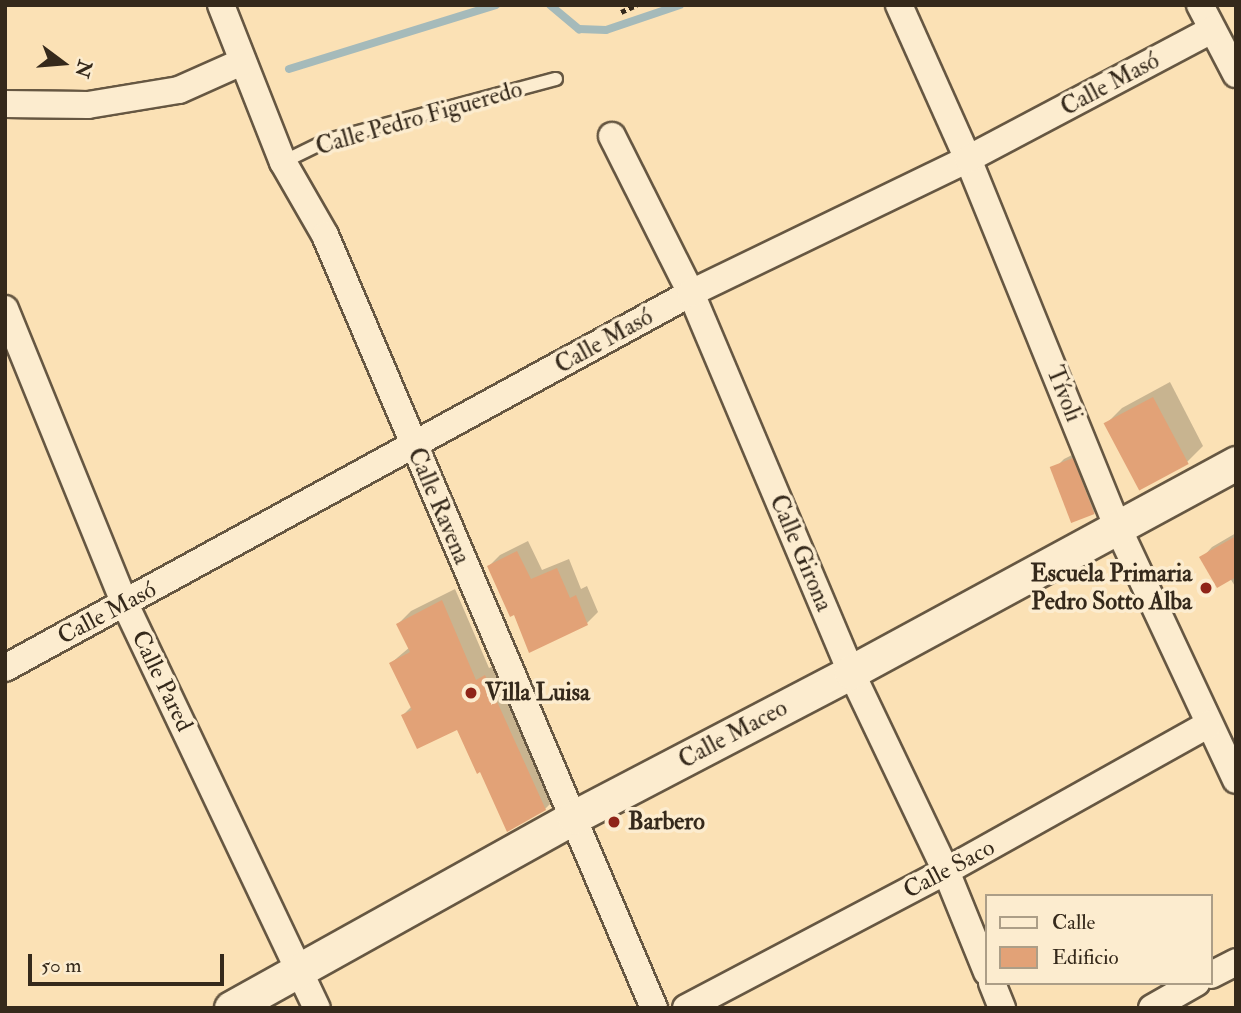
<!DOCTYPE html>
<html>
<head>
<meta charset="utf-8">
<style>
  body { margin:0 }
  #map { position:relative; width:1241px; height:1013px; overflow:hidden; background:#fbe1b5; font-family:"IM FELL Double Pica",serif }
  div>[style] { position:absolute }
  .shadow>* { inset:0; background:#0003 }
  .stream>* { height:8px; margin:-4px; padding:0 4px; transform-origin:4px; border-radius:4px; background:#a5baba }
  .building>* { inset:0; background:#e2a277; transform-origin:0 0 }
  .path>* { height:4.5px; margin-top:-2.25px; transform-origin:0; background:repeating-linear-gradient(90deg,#35291b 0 5px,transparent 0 8.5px) }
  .roads { filter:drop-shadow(2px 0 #665742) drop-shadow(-2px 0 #665742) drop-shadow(0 2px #665742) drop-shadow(0 -2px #665742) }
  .service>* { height:12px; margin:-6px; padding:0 6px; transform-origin:6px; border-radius:6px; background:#fceccf }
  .minor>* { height:26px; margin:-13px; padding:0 13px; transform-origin:13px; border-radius:13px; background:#fceccf }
  .tertiary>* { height:33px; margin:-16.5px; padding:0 16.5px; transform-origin:16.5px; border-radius:16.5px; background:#fceccf }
  .dots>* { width:19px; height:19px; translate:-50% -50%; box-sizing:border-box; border:4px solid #fceccf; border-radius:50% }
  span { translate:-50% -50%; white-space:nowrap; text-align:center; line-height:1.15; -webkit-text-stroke:7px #fceccf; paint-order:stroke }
  .street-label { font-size:24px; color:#35291b }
  .poi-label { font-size:24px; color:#35291b; font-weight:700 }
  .right { translate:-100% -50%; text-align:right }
  .left { translate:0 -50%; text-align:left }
  .frame { position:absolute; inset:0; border:7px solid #35291b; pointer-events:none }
  .legend { position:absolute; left:985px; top:894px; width:228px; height:91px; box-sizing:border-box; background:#fceccf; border:2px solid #ac9e87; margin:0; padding:9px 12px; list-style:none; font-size:21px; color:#35291b }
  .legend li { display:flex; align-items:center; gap:14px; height:35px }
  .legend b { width:35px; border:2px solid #ac9e87 }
  .north { position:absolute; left:28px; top:28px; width:70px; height:70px; -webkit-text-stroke:5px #fceccf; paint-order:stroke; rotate:106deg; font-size:19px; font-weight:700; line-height:28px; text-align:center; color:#35291b }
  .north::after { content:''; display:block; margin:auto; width:24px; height:32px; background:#35291b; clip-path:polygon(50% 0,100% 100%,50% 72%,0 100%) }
  .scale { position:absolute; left:28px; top:954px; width:196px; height:32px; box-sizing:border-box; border:4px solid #35291b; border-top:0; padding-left:9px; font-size:21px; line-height:24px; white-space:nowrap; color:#35291b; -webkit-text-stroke:5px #fceccf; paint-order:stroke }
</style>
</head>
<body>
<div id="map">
  <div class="shadow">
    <i style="clip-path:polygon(1170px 382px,1203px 446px,1187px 462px,1106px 424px,1122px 408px)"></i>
    <i style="clip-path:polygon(1084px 449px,1105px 502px,1094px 513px,1053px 470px,1064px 459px)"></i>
    <i style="clip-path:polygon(1236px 533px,1236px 588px,1230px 578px,1202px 558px,1212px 547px)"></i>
    <i style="clip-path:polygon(528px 541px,542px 570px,569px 559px,581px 589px,587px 586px,598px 612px,587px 623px,530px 650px,515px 613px,489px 566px,500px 555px)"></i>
    <i style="clip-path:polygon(455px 589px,489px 668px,498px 664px,558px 796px,545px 809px,481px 770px,458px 727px,403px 715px,412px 706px,391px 663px,410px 647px,398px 624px,411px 611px)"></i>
  </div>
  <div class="stream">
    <i style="left:550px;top:5px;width:38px;rotate:40deg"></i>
    <i style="left:579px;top:29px;width:27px;rotate:2deg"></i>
    <i style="left:606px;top:30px;width:78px;rotate:-18.7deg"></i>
    <i style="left:289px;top:69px;width:217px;rotate:-17.2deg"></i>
  </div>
  <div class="building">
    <i style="left:1153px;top:397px;width:76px;height:56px;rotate:62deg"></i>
    <i style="left:1073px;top:458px;width:60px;height:25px;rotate:69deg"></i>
    <i style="clip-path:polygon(1236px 536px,1236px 577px,1217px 588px,1199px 557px)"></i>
    <i style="clip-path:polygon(517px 551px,531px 579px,557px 568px,570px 598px,576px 595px,588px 625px,529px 653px,514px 615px,510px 617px,487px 566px)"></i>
    <i style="clip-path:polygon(442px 600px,476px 680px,485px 675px,546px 810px,507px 832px,480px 772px,477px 774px,457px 730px,417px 749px,401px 715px,412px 710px,389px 663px,410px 652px,396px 624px)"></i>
  </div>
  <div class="path">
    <i style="left:621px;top:12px;width:17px;rotate:-24deg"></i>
  </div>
  <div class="roads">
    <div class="service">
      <i style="left:283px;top:162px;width:50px;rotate:-26.1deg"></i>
      <i style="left:328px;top:140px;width:236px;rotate:-15deg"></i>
    </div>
    <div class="minor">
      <i style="left:221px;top:5px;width:169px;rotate:68.5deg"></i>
      <i style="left:283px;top:162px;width:84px;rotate:60.1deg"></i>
      <i style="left:325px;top:235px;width:840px;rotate:66.94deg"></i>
      <i style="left:899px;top:5px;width:169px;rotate:65.9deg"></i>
      <i style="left:968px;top:159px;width:398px;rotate:67.9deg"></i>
      <i style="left:1118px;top:528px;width:278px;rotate:64.9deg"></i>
      <i style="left:1200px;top:5px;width:78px;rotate:62.4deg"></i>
      <i style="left:5px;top:104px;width:83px;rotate:0.7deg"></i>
      <i style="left:88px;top:105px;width:92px;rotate:-9.4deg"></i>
      <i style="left:179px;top:90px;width:69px;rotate:-24deg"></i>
      <i style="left:612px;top:136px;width:176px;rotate:63.3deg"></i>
      <i style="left:691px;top:293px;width:411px;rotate:67.1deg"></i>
      <i style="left:851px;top:672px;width:221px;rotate:64.5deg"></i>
      <i style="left:946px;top:871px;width:109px;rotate:67.9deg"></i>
      <i style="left:5px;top:309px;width:318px;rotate:67.9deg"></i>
      <i style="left:125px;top:604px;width:447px;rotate:64.6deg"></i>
      <i style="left:5px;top:668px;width:782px;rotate:-28.66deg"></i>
      <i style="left:691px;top:293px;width:308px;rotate:-25.8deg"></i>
      <i style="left:968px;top:159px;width:276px;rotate:-27.9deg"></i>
      <i style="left:1211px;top:975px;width:28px;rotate:-27deg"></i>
      <i style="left:992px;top:983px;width:27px;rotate:68deg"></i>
      <i style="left:686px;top:1008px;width:294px;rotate:-27.8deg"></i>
      <i style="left:946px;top:871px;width:301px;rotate:-29.2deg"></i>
      <i style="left:1152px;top:1008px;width:51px;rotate:-29.6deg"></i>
    </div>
    <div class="tertiary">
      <i style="left:231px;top:1008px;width:393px;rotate:-29.1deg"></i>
      <i style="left:574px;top:817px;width:313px;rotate:-27.6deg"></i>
      <i style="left:851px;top:672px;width:438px;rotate:-28.5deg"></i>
    </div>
  </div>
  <div class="dots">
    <i style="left:1206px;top:588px;background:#8f2418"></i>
    <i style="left:471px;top:693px;background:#8f2418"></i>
    <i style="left:614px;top:822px;background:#8f2418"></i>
  </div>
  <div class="street-label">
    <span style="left:1110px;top:84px;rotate:-28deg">Calle Masó</span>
    <span style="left:419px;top:118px;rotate:-16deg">Calle Pedro Figueredo</span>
    <span style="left:604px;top:341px;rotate:-29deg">Calle Masó</span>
    <span style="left:1064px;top:394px;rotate:68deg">Tívoli</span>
    <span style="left:439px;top:506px;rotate:67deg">Calle Ravena</span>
    <span style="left:801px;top:553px;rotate:67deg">Calle Girona</span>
    <span style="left:107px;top:613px;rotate:-28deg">Calle Masó</span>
    <span style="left:162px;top:681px;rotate:64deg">Calle Pared</span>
    <span style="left:733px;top:734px;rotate:-28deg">Calle Maceo</span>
    <span style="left:949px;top:869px;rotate:-28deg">Calle Saco</span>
  </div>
  <div class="poi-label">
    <span class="right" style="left:1192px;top:588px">Escuela Primaria<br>Pedro Sotto Alba</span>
    <span class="left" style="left:485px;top:693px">Villa Luisa</span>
    <span class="left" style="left:628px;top:822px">Barbero</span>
  </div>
  <div class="frame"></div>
  <ul class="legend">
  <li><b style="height:9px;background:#fceccf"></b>Calle</li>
  <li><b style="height:19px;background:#e2a277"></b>Edificio</li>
  </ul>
  <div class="north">N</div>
  <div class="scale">50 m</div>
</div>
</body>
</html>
